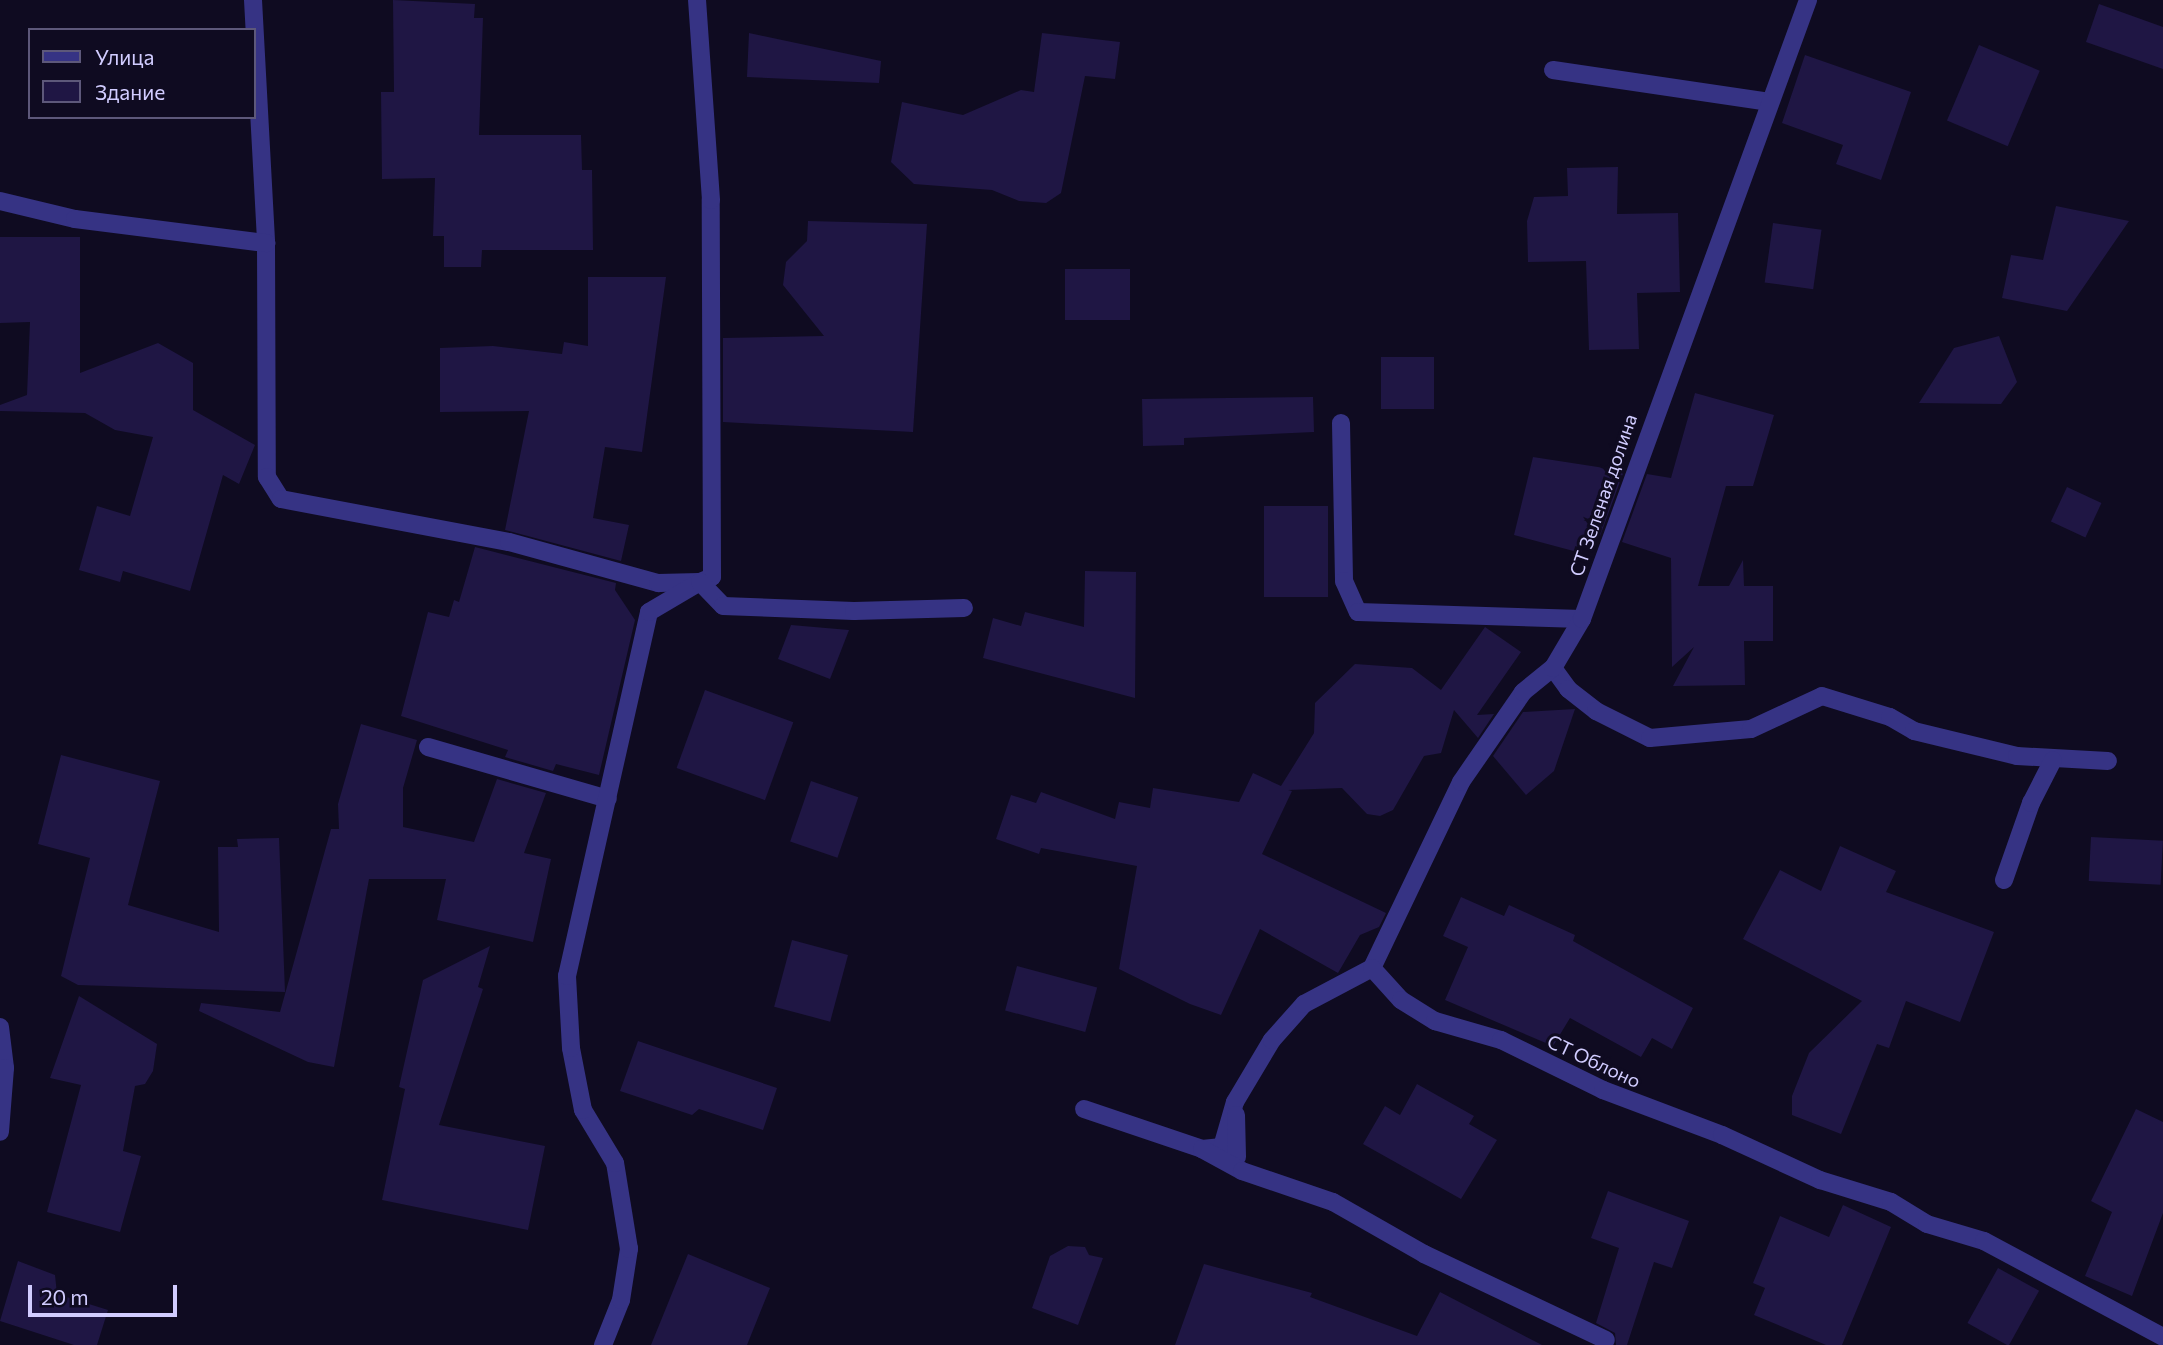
<!DOCTYPE html>
<html>
<head>
<meta charset="utf-8">
<style>
  body { margin:0 }
  #map { position:relative; width:2163px; height:1345px; overflow:hidden; background:#0f0b21; font-family:Commissioner,sans-serif }
  div>[style] { position:absolute }
  .building>* { inset:0; background:#1f1644; transform-origin:0 0 }
  .street>* { height:18px; margin:-9px; padding:0 9px; transform-origin:9px; border-radius:9px; background:#363384 }
  span { translate:-50% -50%; white-space:nowrap; text-align:center; line-height:1.15; -webkit-text-stroke:6px #0f0b21; paint-order:stroke }
  .street-label { font-size:19px; color:#d1ccff }
  .legend { position:absolute; left:28px; top:28px; width:228px; height:91px; box-sizing:border-box; background:#0f0b21; border:2px solid #5d587a; margin:0; padding:9px 12px; list-style:none; font-size:21px; color:#d1ccff }
  .legend li { display:flex; align-items:center; gap:14px; height:35px }
  .legend b { width:35px; border:2px solid #5d587a }
  .scale { position:absolute; left:28px; top:1285px; width:149px; height:32px; box-sizing:border-box; border:4px solid #d1ccff; border-top:0; padding-left:9px; font-size:21px; line-height:24px; white-space:nowrap; color:#d1ccff; -webkit-text-stroke:5px #0f0b21; paint-order:stroke }
</style>
</head>
<body>
<div id="map">
  <div class="building">
    <i style="clip-path:polygon(393px 0,475px 4px,474px 18px,483px 18px,479px 135px,581px 135px,582px 170px,592px 170px,593px 250px,482px 250px,481px 267px,444px 267px,444px 236px,433px 236px,435px 178px,382px 179px,381px 92px,394px 92px)"></i>
    <i style="clip-path:polygon(2099px 4px,2163px 27px,2163px 69px,2086px 42px)"></i>
    <i style="clip-path:polygon(749px 33px,881px 61px,879px 83px,747px 77px)"></i>
    <i style="clip-path:polygon(1042px 33px,1120px 42px,1115px 79px,1085px 76px,1061px 193px,1046px 203px,1019px 201px,992px 190px,914px 184px,891px 162px,902px 102px,963px 115px,1021px 90px,1034px 92px)"></i>
    <i style="left:1979px;top:45px;width:66px;height:82px;rotate:23deg"></i>
    <i style="clip-path:polygon(1805px 55px,1911px 92px,1881px 180px,1836px 164px,1843px 145px,1782px 123px)"></i>
    <i style="clip-path:polygon(1618px 167px,1617px 214px,1678px 213px,1680px 292px,1637px 293px,1639px 349px,1589px 350px,1586px 261px,1528px 262px,1527px 221px,1534px 197px,1568px 196px,1567px 168px)"></i>
    <i style="clip-path:polygon(2056px 206px,2129px 221px,2067px 311px,2002px 298px,2011px 255px,2043px 260px)"></i>
    <i style="clip-path:polygon(808px 221px,927px 224px,913px 432px,723px 422px,723px 338px,824px 336px,783px 285px,786px 262px,807px 241px)"></i>
    <i style="left:1773px;top:223px;width:49px;height:60px;rotate:8deg"></i>
    <i style="clip-path:polygon(0 237px,80px 237px,80px 373px,158px 343px,193px 363px,193px 410px,255px 445px,239px 484px,223px 475px,190px 591px,123px 571px,120px 582px,79px 570px,97px 506px,130px 516px,153px 437px,115px 430px,85px 413px,0 411px,0 405px,27px 395px,30px 322px,0 323px)"></i>
    <i style="left:1065px;top:269px;width:65px;height:51px"></i>
    <i style="clip-path:polygon(588px 277px,666px 277px,642px 452px,605px 447px,593px 518px,629px 525px,621px 561px,505px 530px,529px 411px,440px 412px,440px 348px,493px 346px,562px 354px,564px 342px,588px 346px)"></i>
    <i style="clip-path:polygon(1999px 336px,2017px 382px,2001px 404px,1919px 403px,1954px 348px)"></i>
    <i style="left:1381px;top:357px;width:53px;height:52px"></i>
    <i style="clip-path:polygon(1695px 393px,1774px 415px,1753px 486px,1726px 486px,1698px 586px,1729px 586px,1743px 560px,1744px 586px,1773px 586px,1773px 641px,1744px 641px,1745px 685px,1673px 686px,1694px 647px,1672px 667px,1671px 558px,1622px 542px,1647px 474px,1671px 478px)"></i>
    <i style="clip-path:polygon(1313px 397px,1314px 432px,1184px 438px,1184px 445px,1143px 446px,1142px 399px)"></i>
    <i style="clip-path:polygon(1533px 457px,1624px 471px,1600px 536px,1587px 531px,1581px 553px,1514px 535px)"></i>
    <i style="left:2067px;top:487px;width:38px;height:38px;rotate:25deg"></i>
    <i style="left:1328px;top:506px;width:91px;height:64px;rotate:90deg"></i>
    <i style="clip-path:polygon(475px 547px,616px 583px,615px 590px,635px 620px,599px 775px,556px 764px,553px 771px,505px 757px,508px 750px,401px 716px,428px 612px,449px 617px,454px 600px,459px 602px)"></i>
    <i style="clip-path:polygon(1085px 571px,1136px 572px,1135px 698px,983px 658px,993px 618px,1021px 626px,1025px 612px,1084px 627px)"></i>
    <i style="clip-path:polygon(791px 625px,849px 630px,830px 679px,778px 659px)"></i>
    <i style="clip-path:polygon(1485px 627px,1521px 652px,1477px 715px,1494px 714px,1478px 738px,1454px 710px,1441px 753px,1424px 756px,1393px 810px,1380px 816px,1367px 814px,1342px 788px,1288px 790px,1292px 791px,1262px 854px,1386px 913px,1379px 927px,1360px 935px,1338px 973px,1260px 929px,1221px 1015px,1190px 1004px,1119px 969px,1137px 866px,1041px 848px,1039px 854px,996px 839px,1011px 795px,1036px 803px,1041px 792px,1115px 819px,1119px 802px,1150px 808px,1153px 788px,1239px 802px,1253px 773px,1281px 786px,1314px 733px,1315px 703px,1355px 664px,1412px 668px,1441px 690px)"></i>
    <i style="left:705px;top:690px;width:94px;height:83px;rotate:20deg"></i>
    <i style="clip-path:polygon(1575px 709px,1554px 771px,1526px 795px,1493px 756px,1523px 712px)"></i>
    <i style="clip-path:polygon(361px 724px,417px 740px,403px 788px,403px 827px,474px 842px,497px 779px,546px 793px,524px 853px,551px 859px,533px 942px,437px 920px,446px 879px,369px 879px,334px 1067px,308px 1062px,199px 1011px,201px 1003px,280px 1012px,331px 829px,339px 829px,338px 804px)"></i>
    <i style="clip-path:polygon(61px 755px,160px 781px,128px 905px,219px 932px,218px 847px,238px 847px,237px 839px,279px 838px,285px 992px,78px 985px,61px 976px,90px 858px,38px 844px)"></i>
    <i style="left:811px;top:781px;width:50px;height:64px;rotate:19deg"></i>
    <i style="left:2091px;top:837px;width:72px;height:44px;rotate:3deg"></i>
    <i style="clip-path:polygon(1840px 846px,1896px 871px,1886px 892px,1994px 932px,1960px 1022px,1906px 1001px,1889px 1048px,1877px 1044px,1841px 1134px,1792px 1115px,1792px 1096px,1809px 1053px,1862px 1001px,1743px 939px,1780px 870px,1821px 891px)"></i>
    <i style="clip-path:polygon(1461px 897px,1504px 916px,1509px 905px,1575px 935px,1573px 941px,1693px 1008px,1672px 1049px,1652px 1038px,1641px 1057px,1570px 1018px,1553px 1046px,1445px 1000px,1468px 947px,1443px 936px)"></i>
    <i style="left:792px;top:940px;width:58px;height:69px;rotate:15deg"></i>
    <i style="clip-path:polygon(490px 946px,478px 987px,483px 989px,439px 1125px,545px 1146px,528px 1230px,382px 1200px,405px 1089px,399px 1087px,423px 980px)"></i>
    <i style="left:1017px;top:966px;width:83px;height:46px;rotate:15deg"></i>
    <i style="clip-path:polygon(79px 996px,157px 1044px,153px 1071px,145px 1084px,135px 1086px,123px 1151px,141px 1156px,120px 1232px,47px 1212px,81px 1085px,50px 1078px)"></i>
    <i style="clip-path:polygon(638px 1041px,777px 1088px,763px 1130px,699px 1109px,692px 1115px,620px 1091px)"></i>
    <i style="clip-path:polygon(1417px 1084px,1474px 1116px,1469px 1124px,1497px 1140px,1461px 1199px,1363px 1144px,1385px 1106px,1400px 1115px)"></i>
    <i style="clip-path:polygon(2136px 1109px,2163px 1122px,2163px 1213px,2132px 1296px,2085px 1276px,2112px 1212px,2091px 1201px)"></i>
    <i style="clip-path:polygon(1608px 1191px,1689px 1221px,1672px 1268px,1654px 1262px,1627px 1345px,1616px 1345px,1615px 1333px,1596px 1323px,1619px 1248px,1591px 1238px)"></i>
    <i style="clip-path:polygon(1843px 1205px,1891px 1227px,1842px 1345px,1826px 1345px,1754px 1315px,1765px 1288px,1753px 1283px,1780px 1216px,1829px 1237px)"></i>
    <i style="clip-path:polygon(1068px 1246px,1085px 1247px,1089px 1255px,1103px 1258px,1078px 1325px,1032px 1308px,1050px 1256px)"></i>
    <i style="clip-path:polygon(688px 1254px,770px 1288px,747px 1345px,651px 1345px)"></i>
    <i style="clip-path:polygon(18px 1261px,55px 1275px,57px 1294px,108px 1310px,97px 1345px,74px 1345px,0 1321px)"></i>
    <i style="clip-path:polygon(1204px 1264px,1312px 1293px,1310px 1297px,1417px 1336px,1440px 1292px,1542px 1345px,1175px 1345px)"></i>
    <i style="left:1998px;top:1268px;width:47px;height:63px;rotate:29deg"></i>
  </div>
  <div class="street">
    <i style="left:253px;top:0;width:243px;rotate:86.9deg"></i>
    <i style="left:266px;top:243px;width:234px;rotate:89.8deg"></i>
    <i style="left:267px;top:477px;width:26px;rotate:58deg"></i>
    <i style="left:281px;top:499px;width:232px;rotate:10.7deg"></i>
    <i style="left:509px;top:542px;width:155px;rotate:15.4deg"></i>
    <i style="left:658px;top:583px;width:42px;rotate:-1.4deg"></i>
    <i style="left:700px;top:582px;width:13px;rotate:-23deg"></i>
    <i style="left:712px;top:577px;width:377px;rotate:-90.2deg"></i>
    <i style="left:711px;top:200px;width:200px;rotate:-94deg"></i>
    <i style="left:1553px;top:70px;width:219px;rotate:8.4deg"></i>
    <i style="left:0;top:201px;width:77px;rotate:13.5deg"></i>
    <i style="left:75px;top:219px;width:193px;rotate:7.2deg"></i>
    <i style="left:1341px;top:423px;width:158px;rotate:88.9deg"></i>
    <i style="left:1344px;top:581px;width:34px;rotate:66deg"></i>
    <i style="left:1358px;top:612px;width:224px;rotate:1.8deg"></i>
    <i style="left:1553px;top:668px;width:26px;rotate:54deg"></i>
    <i style="left:1568px;top:689px;width:36px;rotate:38deg"></i>
    <i style="left:1596px;top:711px;width:60px;rotate:26.6deg"></i>
    <i style="left:1650px;top:738px;width:101px;rotate:-5.1deg"></i>
    <i style="left:1751px;top:729px;width:78px;rotate:-24.9deg"></i>
    <i style="left:1822px;top:696px;width:71px;rotate:17.2deg"></i>
    <i style="left:1890px;top:717px;width:28px;rotate:30deg"></i>
    <i style="left:1914px;top:731px;width:106px;rotate:13.6deg"></i>
    <i style="left:2017px;top:756px;width:91px;rotate:3.1deg"></i>
    <i style="left:428px;top:747px;width:187px;rotate:16.1deg"></i>
    <i style="left:2004px;top:880px;width:82px;rotate:-70.7deg"></i>
    <i style="left:2031px;top:803px;width:48px;rotate:-62.9deg"></i>
    <i style="left:1372px;top:968px;width:206px;rotate:-64.4deg"></i>
    <i style="left:1461px;top:782px;width:109px;rotate:-55.4deg"></i>
    <i style="left:1523px;top:692px;width:38px;rotate:-39deg"></i>
    <i style="left:1553px;top:668px;width:57px;rotate:-59.4deg"></i>
    <i style="left:1582px;top:619px;width:659px;rotate:-69.94deg"></i>
    <i style="left:0;top:1027px;width:41px;rotate:83deg"></i>
    <i style="left:5px;top:1068px;width:64px;rotate:94.5deg"></i>
    <i style="left:1084px;top:1109px;width:125px;rotate:18.7deg"></i>
    <i style="left:1202px;top:1149px;width:20px;rotate:-6deg"></i>
    <i style="left:1222px;top:1147px;width:47px;rotate:-73.9deg"></i>
    <i style="left:1235px;top:1102px;width:72px;rotate:-59.2deg"></i>
    <i style="left:1272px;top:1040px;width:48px;rotate:-48.4deg"></i>
    <i style="left:1304px;top:1004px;width:77px;rotate:-27.9deg"></i>
    <i style="left:1372px;top:968px;width:43px;rotate:47.8deg"></i>
    <i style="left:1401px;top:1000px;width:40px;rotate:32deg"></i>
    <i style="left:1435px;top:1021px;width:69px;rotate:16.1deg"></i>
    <i style="left:1501px;top:1040px;width:114px;rotate:26.1deg"></i>
    <i style="left:1603px;top:1090px;width:127px;rotate:20.7deg"></i>
    <i style="left:1722px;top:1135px;width:108px;rotate:24.7deg"></i>
    <i style="left:1820px;top:1180px;width:74px;rotate:17.2deg"></i>
    <i style="left:1891px;top:1202px;width:42px;rotate:31.4deg"></i>
    <i style="left:1927px;top:1224px;width:59px;rotate:16.6deg"></i>
    <i style="left:1984px;top:1241px;width:203px;rotate:28.2deg"></i>
    <i style="left:1236px;top:1115px;width:42px;rotate:88.6deg"></i>
    <i style="left:1202px;top:1149px;width:46px;rotate:28.8deg"></i>
    <i style="left:1242px;top:1171px;width:96px;rotate:18.8deg"></i>
    <i style="left:1333px;top:1202px;width:105px;rotate:29.7deg"></i>
    <i style="left:1424px;top:1254px;width:201px;rotate:25.3deg"></i>
    <i style="left:603px;top:1345px;width:48px;rotate:-68.2deg"></i>
    <i style="left:621px;top:1300px;width:52px;rotate:-81.1deg"></i>
    <i style="left:629px;top:1249px;width:87px;rotate:-99.2deg"></i>
    <i style="left:615px;top:1163px;width:62px;rotate:-121.1deg"></i>
    <i style="left:583px;top:1110px;width:63px;rotate:-101deg"></i>
    <i style="left:571px;top:1048px;width:72px;rotate:-93.2deg"></i>
    <i style="left:567px;top:976px;width:373px;rotate:-77.3deg"></i>
    <i style="left:649px;top:612px;width:59px;rotate:-30.5deg"></i>
    <i style="left:700px;top:582px;width:33px;rotate:46deg"></i>
    <i style="left:723px;top:606px;width:131px;rotate:2.2deg"></i>
    <i style="left:854px;top:611px;width:110px;rotate:-1.6deg"></i>
  </div>
  <div class="street-label">
    <span style="left:1603px;top:495px;rotate:-71deg">СТ Зеленая долина</span>
    <span style="left:1594px;top:1061px;rotate:25deg">СТ Облоно</span>
  </div>
  <ul class="legend">
  <li><b style="height:9px;background:#363384"></b>Улица</li>
  <li><b style="height:19px;background:#1f1644"></b>Здание</li>
  </ul>
  <div class="scale">20 m</div>
</div>
</body>
</html>
